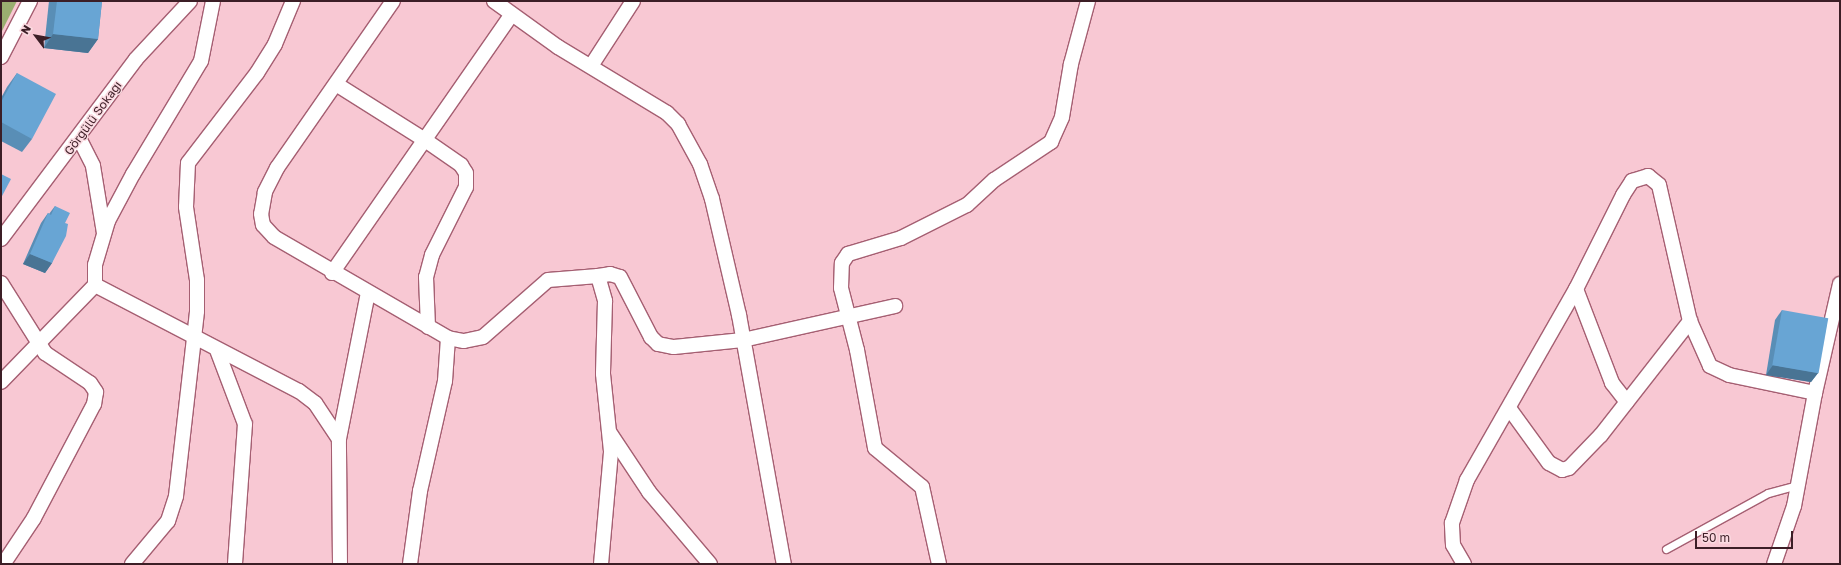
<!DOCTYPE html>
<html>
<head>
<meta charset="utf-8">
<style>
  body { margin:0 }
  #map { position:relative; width:1841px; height:565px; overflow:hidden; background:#f8c8d3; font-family:"Golos Text",sans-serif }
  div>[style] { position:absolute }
  .green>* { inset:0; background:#9aae70 }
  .roads { filter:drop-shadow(1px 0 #a55f72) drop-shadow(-1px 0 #a55f72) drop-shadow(0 1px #a55f72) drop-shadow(0 -1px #a55f72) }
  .service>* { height:7px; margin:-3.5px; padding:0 3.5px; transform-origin:3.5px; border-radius:3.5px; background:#fff }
  .minor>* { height:14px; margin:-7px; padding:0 7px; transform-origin:7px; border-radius:7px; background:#fff }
  .wall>* { inset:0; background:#598eb6 }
  .shaded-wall>* { inset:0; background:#497494 }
  .building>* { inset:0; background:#68a5d4; transform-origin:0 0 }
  span { translate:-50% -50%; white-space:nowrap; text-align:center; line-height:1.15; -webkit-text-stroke:3px #fbdae1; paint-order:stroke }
  .street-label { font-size:12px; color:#3c1e26 }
  .frame { position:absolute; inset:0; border:2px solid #3c1e26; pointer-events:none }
  .north { position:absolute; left:16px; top:16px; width:40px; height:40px; -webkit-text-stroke:3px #fbdae1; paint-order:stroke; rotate:302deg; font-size:11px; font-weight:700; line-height:16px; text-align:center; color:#3c1e26 }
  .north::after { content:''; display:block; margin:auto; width:14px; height:18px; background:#3c1e26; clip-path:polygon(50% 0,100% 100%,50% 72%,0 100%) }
  .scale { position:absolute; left:1695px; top:531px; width:98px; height:18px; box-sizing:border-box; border:2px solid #3c1e26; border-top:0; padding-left:5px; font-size:12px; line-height:14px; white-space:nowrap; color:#3c1e26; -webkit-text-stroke:3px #fbdae1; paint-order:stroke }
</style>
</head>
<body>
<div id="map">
  <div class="green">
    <i style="clip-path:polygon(1px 1px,17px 1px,1px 33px)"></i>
  </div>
  <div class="roads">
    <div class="service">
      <i style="left:1666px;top:549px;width:116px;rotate:-28.8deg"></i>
      <i style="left:1768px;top:493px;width:31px;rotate:-15deg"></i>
    </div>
    <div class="minor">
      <i style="left:213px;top:1px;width:61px;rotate:101.3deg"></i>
      <i style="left:201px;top:61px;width:132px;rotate:121deg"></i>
      <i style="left:133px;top:174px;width:53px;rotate:118deg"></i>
      <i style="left:108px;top:221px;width:46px;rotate:106.5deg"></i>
      <i style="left:95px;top:265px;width:20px;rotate:90deg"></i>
      <i style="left:95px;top:285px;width:230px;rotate:27.5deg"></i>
      <i style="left:299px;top:391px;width:20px;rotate:37deg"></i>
      <i style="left:315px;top:403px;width:43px;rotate:56.3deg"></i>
      <i style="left:393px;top:1px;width:203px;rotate:124.8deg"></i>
      <i style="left:277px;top:168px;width:27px;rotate:117deg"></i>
      <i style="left:265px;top:192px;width:22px;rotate:100deg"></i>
      <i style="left:261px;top:214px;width:11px;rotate:80deg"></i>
      <i style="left:263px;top:225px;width:16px;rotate:47deg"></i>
      <i style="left:274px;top:237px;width:201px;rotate:30.1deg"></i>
      <i style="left:448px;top:338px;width:43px;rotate:94deg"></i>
      <i style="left:445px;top:381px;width:113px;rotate:102.8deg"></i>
      <i style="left:420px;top:491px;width:74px;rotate:97.8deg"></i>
      <i style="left:494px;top:1px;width:79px;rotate:35.7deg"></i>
      <i style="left:558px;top:47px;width:127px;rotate:31.2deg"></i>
      <i style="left:667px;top:113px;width:16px;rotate:45deg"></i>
      <i style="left:678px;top:124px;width:46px;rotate:61.2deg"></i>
      <i style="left:700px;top:164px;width:37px;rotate:71deg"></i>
      <i style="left:712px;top:199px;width:119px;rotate:76.9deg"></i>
      <i style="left:739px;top:315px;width:253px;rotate:79.8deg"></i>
      <i style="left:1px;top:57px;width:63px;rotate:-62.6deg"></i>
      <i style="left:591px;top:66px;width:77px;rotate:-57.1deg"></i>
      <i style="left:336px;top:84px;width:105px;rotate:32.2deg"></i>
      <i style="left:425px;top:140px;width:44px;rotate:34.8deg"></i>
      <i style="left:461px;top:165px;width:9px;rotate:58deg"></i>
      <i style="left:466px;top:173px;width:14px;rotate:90deg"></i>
      <i style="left:466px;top:187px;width:76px;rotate:116.6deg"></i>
      <i style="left:432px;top:255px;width:23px;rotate:105deg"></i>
      <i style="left:426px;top:277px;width:50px;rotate:87.7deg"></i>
      <i style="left:79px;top:138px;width:31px;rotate:63deg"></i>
      <i style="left:93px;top:166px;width:68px;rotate:80.7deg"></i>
      <i style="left:1px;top:239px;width:225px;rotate:-53.1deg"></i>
      <i style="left:136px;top:59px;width:79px;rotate:-47deg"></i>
      <i style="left:332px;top:273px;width:315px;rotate:-55.2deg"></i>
      <i style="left:598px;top:276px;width:12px;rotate:-9deg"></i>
      <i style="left:610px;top:274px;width:10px;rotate:17deg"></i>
      <i style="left:620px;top:277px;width:68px;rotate:62.7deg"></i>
      <i style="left:651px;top:337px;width:10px;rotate:45deg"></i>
      <i style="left:658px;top:344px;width:16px;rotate:11deg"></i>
      <i style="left:674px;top:347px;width:69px;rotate:-5.8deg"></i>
      <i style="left:743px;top:340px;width:156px;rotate:-12.6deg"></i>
      <i style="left:1px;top:283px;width:83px;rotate:57.8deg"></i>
      <i style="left:45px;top:353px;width:54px;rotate:33.7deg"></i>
      <i style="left:90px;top:383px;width:11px;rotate:56deg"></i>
      <i style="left:96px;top:392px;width:12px;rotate:99deg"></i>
      <i style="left:94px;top:404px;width:129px;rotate:117.8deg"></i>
      <i style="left:34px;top:518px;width:54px;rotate:123.7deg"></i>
      <i style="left:1576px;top:289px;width:101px;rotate:69deg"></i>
      <i style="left:1612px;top:383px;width:24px;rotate:52deg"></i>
      <i style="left:448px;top:338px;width:16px;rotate:11deg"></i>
      <i style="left:464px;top:341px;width:19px;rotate:-12deg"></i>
      <i style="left:483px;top:337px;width:86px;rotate:-41.2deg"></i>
      <i style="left:548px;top:280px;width:50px;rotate:-4.6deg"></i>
      <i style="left:598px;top:276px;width:26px;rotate:74deg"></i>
      <i style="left:605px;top:301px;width:73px;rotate:91.6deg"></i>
      <i style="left:603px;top:374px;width:78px;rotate:84.1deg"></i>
      <i style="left:611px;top:452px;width:112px;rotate:95.1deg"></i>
      <i style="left:217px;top:350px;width:79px;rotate:69.3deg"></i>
      <i style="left:245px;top:424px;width:140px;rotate:94.1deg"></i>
      <i style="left:1px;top:382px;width:135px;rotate:-45.9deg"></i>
      <i style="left:1815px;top:393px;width:112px;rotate:-77.1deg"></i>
      <i style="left:1509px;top:408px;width:68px;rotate:54deg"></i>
      <i style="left:1549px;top:463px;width:15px;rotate:28deg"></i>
      <i style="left:1562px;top:470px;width:7px;rotate:-16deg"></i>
      <i style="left:1569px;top:468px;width:46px;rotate:-45.9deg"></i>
      <i style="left:1601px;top:435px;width:145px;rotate:-52deg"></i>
      <i style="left:610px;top:433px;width:71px;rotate:56.5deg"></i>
      <i style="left:649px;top:492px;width:94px;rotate:49.7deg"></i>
      <i style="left:132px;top:564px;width:56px;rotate:-50.1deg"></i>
      <i style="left:168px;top:521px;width:26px;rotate:-72deg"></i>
      <i style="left:176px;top:496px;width:186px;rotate:-83.5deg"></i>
      <i style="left:197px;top:311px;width:31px;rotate:-90deg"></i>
      <i style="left:197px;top:280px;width:74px;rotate:-98.6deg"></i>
      <i style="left:186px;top:207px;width:44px;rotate:-87.4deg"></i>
      <i style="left:188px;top:163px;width:113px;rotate:-52.5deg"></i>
      <i style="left:257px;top:73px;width:34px;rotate:-58deg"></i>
      <i style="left:275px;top:44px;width:47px;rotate:-67.3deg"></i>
      <i style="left:340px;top:564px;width:125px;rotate:-90.5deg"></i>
      <i style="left:339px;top:439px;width:149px;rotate:-78.8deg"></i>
      <i style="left:939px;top:564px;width:79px;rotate:-102.4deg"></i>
      <i style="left:922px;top:487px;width:61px;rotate:-140.3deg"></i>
      <i style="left:875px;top:448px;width:100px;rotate:-100.4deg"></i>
      <i style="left:857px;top:350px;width:64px;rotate:-104.5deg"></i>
      <i style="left:841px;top:288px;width:25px;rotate:-88deg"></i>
      <i style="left:842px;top:263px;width:11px;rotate:-56deg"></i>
      <i style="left:848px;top:254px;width:55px;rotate:-16.8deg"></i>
      <i style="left:901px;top:238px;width:74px;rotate:-26.6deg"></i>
      <i style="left:967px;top:205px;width:37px;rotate:-43deg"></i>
      <i style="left:994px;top:180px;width:69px;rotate:-33.7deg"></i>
      <i style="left:1051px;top:142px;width:27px;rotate:-66deg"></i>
      <i style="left:1062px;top:117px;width:54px;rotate:-80.4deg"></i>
      <i style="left:1071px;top:64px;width:65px;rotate:-74.9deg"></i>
      <i style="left:1464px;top:564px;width:22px;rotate:-120deg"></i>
      <i style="left:1453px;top:545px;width:22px;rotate:-93deg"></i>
      <i style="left:1452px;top:523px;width:46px;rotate:-70.8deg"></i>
      <i style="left:1467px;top:480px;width:220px;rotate:-60.3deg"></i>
      <i style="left:1576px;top:289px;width:105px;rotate:-63.4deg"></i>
      <i style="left:1623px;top:195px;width:17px;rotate:-57deg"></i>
      <i style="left:1632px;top:181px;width:17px;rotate:-17deg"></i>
      <i style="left:1648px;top:176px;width:14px;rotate:39deg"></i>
      <i style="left:1659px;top:185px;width:139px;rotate:77.2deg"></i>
      <i style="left:1690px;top:321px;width:49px;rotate:66deg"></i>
      <i style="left:1710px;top:366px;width:21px;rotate:25deg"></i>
      <i style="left:1729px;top:375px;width:88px;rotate:11.8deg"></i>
      <i style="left:1815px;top:393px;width:115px;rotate:100.5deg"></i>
      <i style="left:1794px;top:506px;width:61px;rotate:109deg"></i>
    </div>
  </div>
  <div class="wall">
    <i style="clip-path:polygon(49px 1px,102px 1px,98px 39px,88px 53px,44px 48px)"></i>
    <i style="clip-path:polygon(17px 73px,32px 139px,22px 152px,1px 141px,1px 98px,7px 87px)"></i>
    <i style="clip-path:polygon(55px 206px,65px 223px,52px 263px,45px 273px,23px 264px,41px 223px,48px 213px,49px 214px)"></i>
    <i style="clip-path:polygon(1782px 310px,1818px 373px,1811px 382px,1766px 375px,1775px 320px)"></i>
  </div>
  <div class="shaded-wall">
    <i style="clip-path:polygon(53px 34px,98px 39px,88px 53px,44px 48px)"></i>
    <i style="clip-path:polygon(30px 254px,52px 263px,45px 273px,23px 264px)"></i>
    <i style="clip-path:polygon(1773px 365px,1818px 373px,1811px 382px,1766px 375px)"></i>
  </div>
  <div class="building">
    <i style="clip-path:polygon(57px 1px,102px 1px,98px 39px,53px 34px)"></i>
    <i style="clip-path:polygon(17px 73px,56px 94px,32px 139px,1px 122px,1px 102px)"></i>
    <i style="clip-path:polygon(1px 174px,11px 179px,1px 198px)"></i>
    <i style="clip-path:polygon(55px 206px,70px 213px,65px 223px,68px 224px,66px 236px,52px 263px,30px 254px,48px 213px,51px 215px)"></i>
    <i style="left:1782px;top:310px;width:47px;height:56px;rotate:10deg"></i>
  </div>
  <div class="street-label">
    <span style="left:93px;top:118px;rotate:-54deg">Görgülü Sokağı</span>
  </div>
  <div class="frame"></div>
  <div class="north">N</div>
  <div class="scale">50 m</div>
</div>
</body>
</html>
